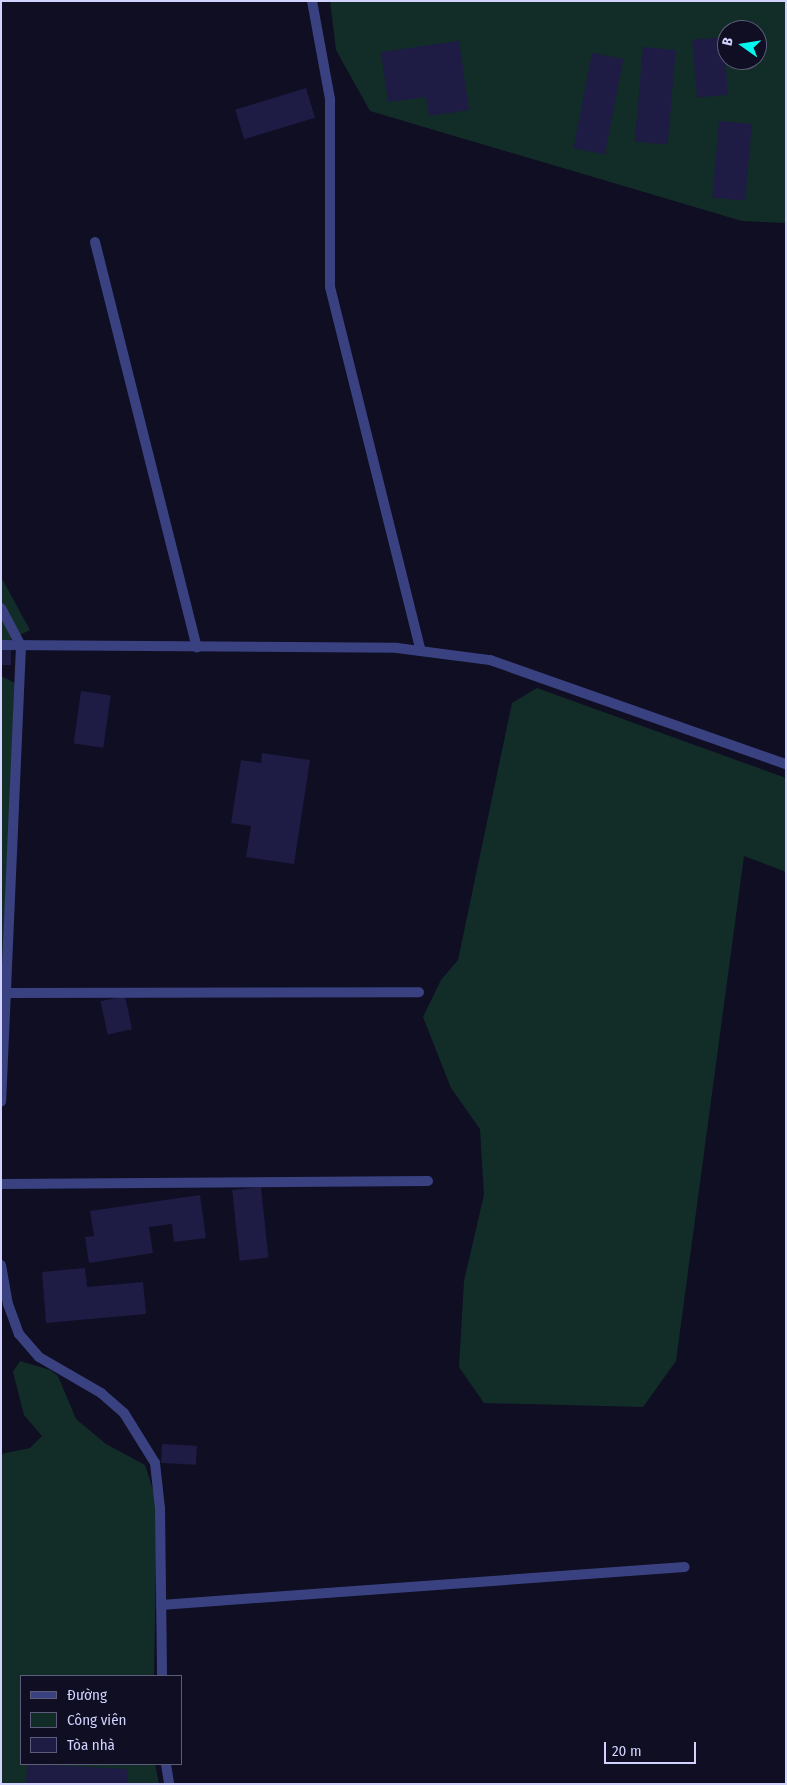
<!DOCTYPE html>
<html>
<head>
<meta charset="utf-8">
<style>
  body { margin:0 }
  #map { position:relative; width:787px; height:1785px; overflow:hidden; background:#0f0e23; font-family:"Fira Sans Condensed",sans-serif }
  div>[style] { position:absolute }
  .green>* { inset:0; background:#122d28 }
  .building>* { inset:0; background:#1e1b44; transform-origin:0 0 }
  .street>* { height:10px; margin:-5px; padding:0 5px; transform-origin:5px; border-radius:5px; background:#3a4181 }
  span { translate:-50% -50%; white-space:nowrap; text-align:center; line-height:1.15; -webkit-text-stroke:4px #0f0e23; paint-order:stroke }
  .frame { position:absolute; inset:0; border:2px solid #d1d2fe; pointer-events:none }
  .legend { position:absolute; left:20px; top:1675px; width:162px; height:90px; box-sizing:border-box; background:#0f0e23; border:1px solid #5d5c7b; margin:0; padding:6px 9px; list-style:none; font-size:15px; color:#d1d2fe }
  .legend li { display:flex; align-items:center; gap:10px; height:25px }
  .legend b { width:25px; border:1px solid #5d5c7b }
  .north { position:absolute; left:717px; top:20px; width:50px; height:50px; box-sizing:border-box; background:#0f0e23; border:1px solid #5d5c7b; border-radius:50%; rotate:283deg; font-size:14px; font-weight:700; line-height:20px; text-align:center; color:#d1d2fe }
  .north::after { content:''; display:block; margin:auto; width:18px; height:22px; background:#05f6ef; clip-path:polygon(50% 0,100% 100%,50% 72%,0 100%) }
  .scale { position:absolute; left:604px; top:1742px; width:92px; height:22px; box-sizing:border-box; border:2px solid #d1d2fe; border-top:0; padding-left:6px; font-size:15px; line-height:18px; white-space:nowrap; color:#d1d2fe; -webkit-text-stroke:4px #0f0e23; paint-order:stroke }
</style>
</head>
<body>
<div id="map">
  <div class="green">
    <i style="clip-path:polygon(evenodd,330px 1px,786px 1px,786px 223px,742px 221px,370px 111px,336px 50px,330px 1px,727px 30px,757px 30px,757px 60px,727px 60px,727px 30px)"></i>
    <i style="clip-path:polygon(1px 577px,30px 630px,10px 640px,1px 640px)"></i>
    <i style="clip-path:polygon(1px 676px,17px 684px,6px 959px,1px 964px)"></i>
    <i style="clip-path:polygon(537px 688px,786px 778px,786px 872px,744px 856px,676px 1361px,643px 1407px,484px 1403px,459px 1367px,464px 1281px,484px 1195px,480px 1129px,451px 1088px,423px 1017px,441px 980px,458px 960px,512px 703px)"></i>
    <i style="clip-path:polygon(20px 1361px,50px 1370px,58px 1376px,76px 1419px,106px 1444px,145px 1465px,157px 1502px,154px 1676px,21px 1676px,21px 1764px,155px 1764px,159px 1784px,1px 1784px,1px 1454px,30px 1448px,42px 1436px,24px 1415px,13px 1372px)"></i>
  </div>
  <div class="building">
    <i style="left:723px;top:37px;width:58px;height:31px;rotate:85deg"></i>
    <i style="clip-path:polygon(459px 41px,469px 110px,429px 116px,426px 97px,388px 102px,381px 52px)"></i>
    <i style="left:643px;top:47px;width:33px;height:95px;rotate:5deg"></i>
    <i style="left:592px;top:53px;width:32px;height:97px;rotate:11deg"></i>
    <i style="left:306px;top:88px;width:31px;height:74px;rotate:73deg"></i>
    <i style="left:719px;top:121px;width:33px;height:77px;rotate:5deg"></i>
    <i style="left:1px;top:649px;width:10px;height:16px"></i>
    <i style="left:81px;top:691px;width:30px;height:53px;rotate:8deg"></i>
    <i style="clip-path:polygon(262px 753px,310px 760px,294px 864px,246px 857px,251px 826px,231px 823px,241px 760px,261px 763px)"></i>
    <i style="left:125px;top:996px;width:34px;height:25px;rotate:78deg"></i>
    <i style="left:261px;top:1187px;width:71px;height:29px;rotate:84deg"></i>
    <i style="clip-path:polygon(200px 1195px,206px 1238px,174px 1242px,172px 1224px,149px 1227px,153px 1253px,89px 1263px,85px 1237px,94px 1236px,90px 1211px)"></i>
    <i style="clip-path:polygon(85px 1268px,87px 1287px,143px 1282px,146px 1314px,46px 1323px,42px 1272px)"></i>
    <i style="left:162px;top:1444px;width:35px;height:19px;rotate:3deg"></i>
    <i style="clip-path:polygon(27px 1764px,128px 1769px,128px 1784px,26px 1784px)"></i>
  </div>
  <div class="street">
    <i style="left:312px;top:1px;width:100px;rotate:79.6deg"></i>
    <i style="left:330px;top:99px;width:188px;rotate:90deg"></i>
    <i style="left:330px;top:287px;width:375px;rotate:76deg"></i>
    <i style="left:95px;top:242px;width:418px;rotate:75.9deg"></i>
    <i style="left:1px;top:608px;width:43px;rotate:62.2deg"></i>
    <i style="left:21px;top:646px;width:456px;rotate:92.5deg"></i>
    <i style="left:1px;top:645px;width:396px;rotate:0.4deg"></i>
    <i style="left:397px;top:648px;width:94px;rotate:7.4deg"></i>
    <i style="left:490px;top:660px;width:314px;rotate:19.4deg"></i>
    <i style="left:8px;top:993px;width:411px;rotate:-0.1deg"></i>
    <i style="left:1px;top:1184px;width:427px;rotate:-0.4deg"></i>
    <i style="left:1px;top:1265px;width:40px;rotate:80deg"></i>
    <i style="left:8px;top:1304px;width:32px;rotate:70deg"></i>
    <i style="left:19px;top:1334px;width:30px;rotate:49deg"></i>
    <i style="left:39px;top:1357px;width:72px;rotate:30.1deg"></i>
    <i style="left:101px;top:1393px;width:30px;rotate:41deg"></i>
    <i style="left:124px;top:1413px;width:59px;rotate:58.2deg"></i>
    <i style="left:155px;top:1463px;width:45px;rotate:83.7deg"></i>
    <i style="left:160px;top:1508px;width:168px;rotate:89.3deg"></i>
    <i style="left:161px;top:1605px;width:525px;rotate:-4.15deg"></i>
    <i style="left:166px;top:1764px;width:20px;rotate:81deg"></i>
  </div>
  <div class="frame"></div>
  <ul class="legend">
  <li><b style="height:6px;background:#3a4181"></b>Đường</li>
  <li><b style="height:14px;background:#122d28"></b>Công viên</li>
  <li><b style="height:14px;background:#1e1b44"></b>Tòa nhà</li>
  </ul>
  <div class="north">B</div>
  <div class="scale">20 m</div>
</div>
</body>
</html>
